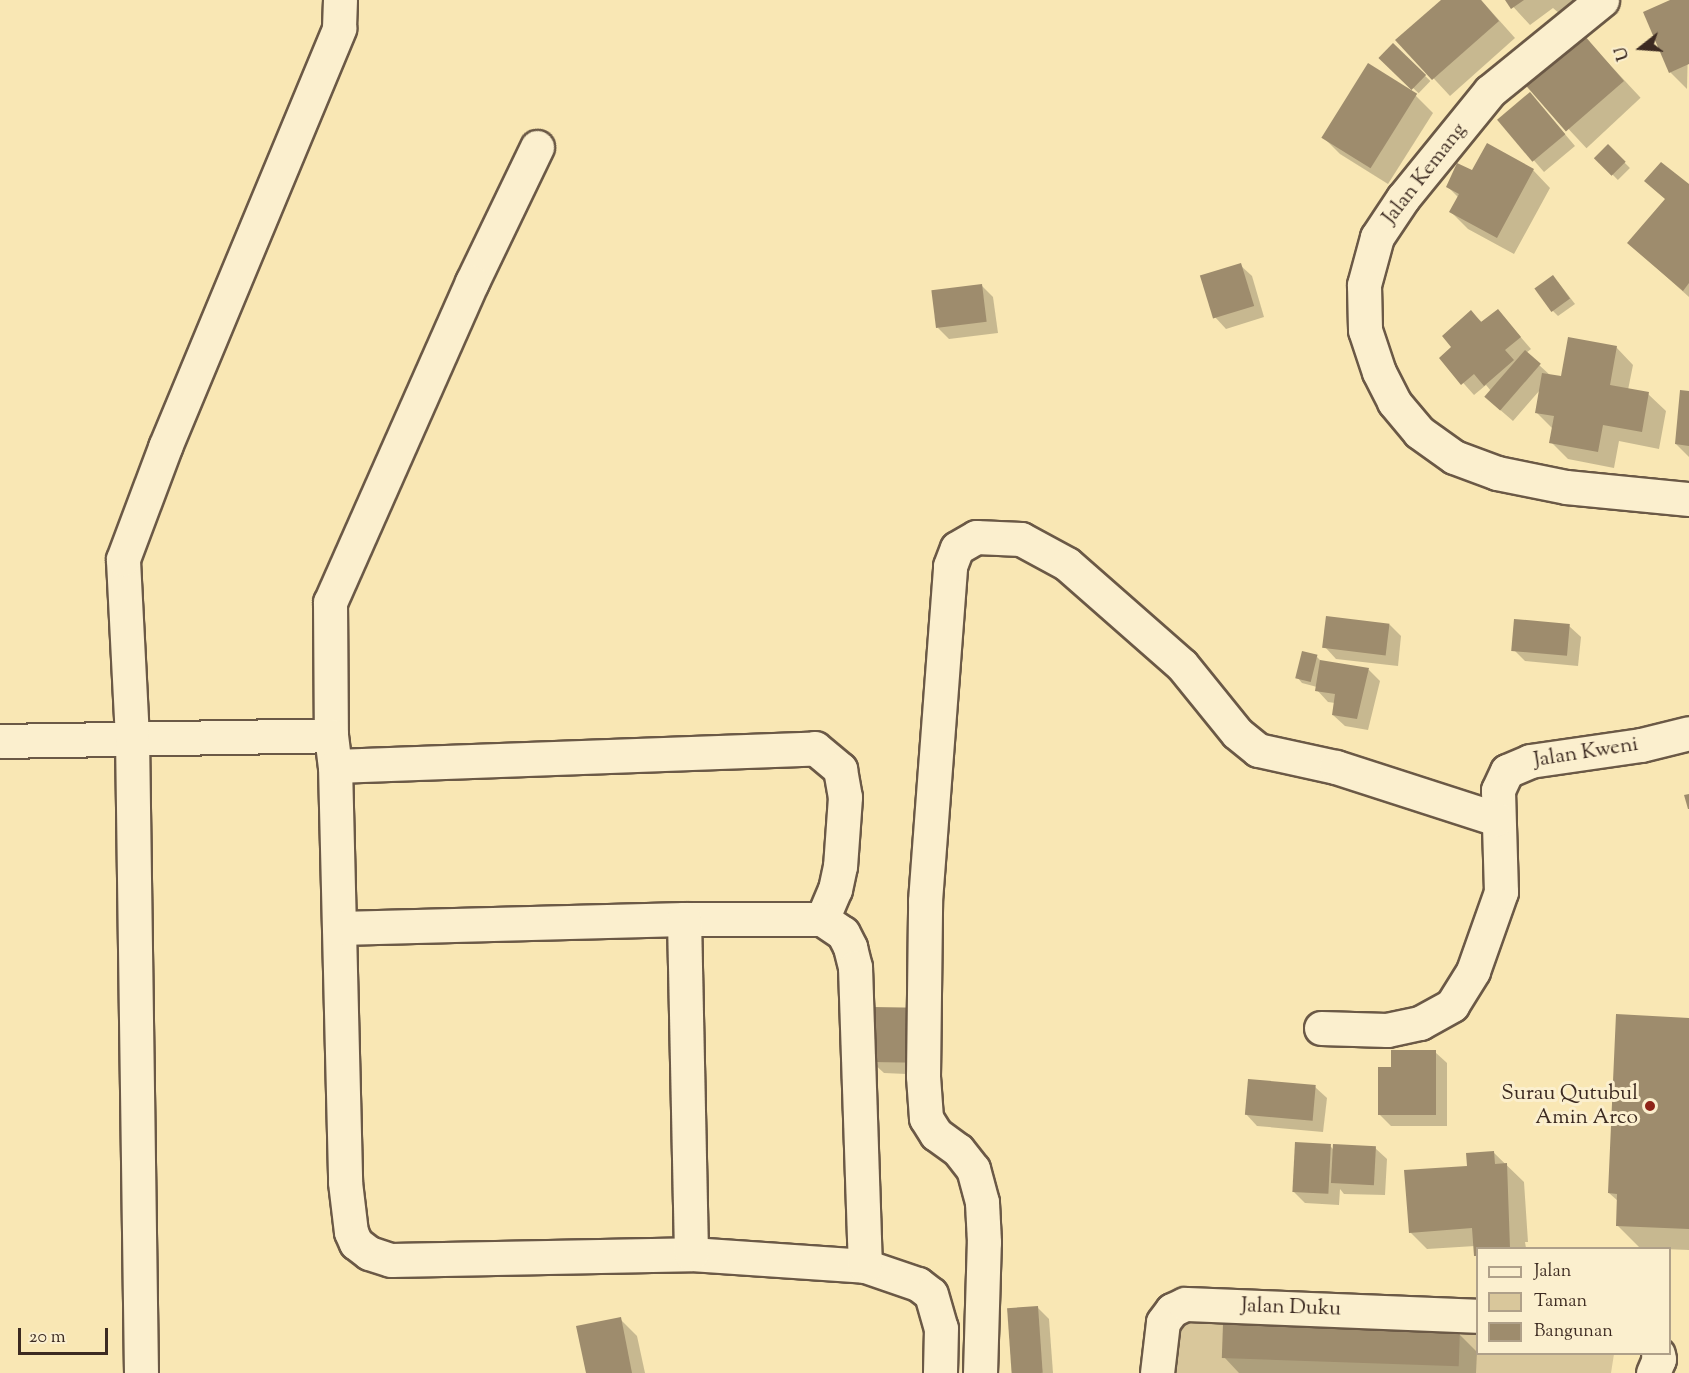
<!DOCTYPE html>
<html>
<head>
<meta charset="utf-8">
<style>
  body { margin:0 }
  #map { position:relative; width:1689px; height:1373px; overflow:hidden; background:#f9e7b4; font-family:"Sorts Mill Goudy",serif }
  div>[style] { position:absolute }
  .green>* { inset:0; background:#d9c79b }
  .shadow>* { inset:0; background:#0003; transform-origin:0 0 }
  .building>* { inset:0; background:#9e8c6d; transform-origin:0 0 }
  .roads { filter:drop-shadow(2px 0 #6b5946) drop-shadow(-2px 0 #6b5946) drop-shadow(0 2px #6b5946) drop-shadow(0 -2px #6b5946) }
  .minor>* { height:33px; margin:-16.5px; padding:0 16.5px; transform-origin:16.5px; border-radius:16.5px; background:#fbefce }
  .dots>* { width:16px; height:16px; translate:-50% -50%; box-sizing:border-box; border:3px solid #fbefce; border-radius:50% }
  span { translate:-50% -50%; white-space:nowrap; text-align:center; line-height:1.15; -webkit-text-stroke:6px #fbefce; paint-order:stroke }
  .street-label { font-size:21px; color:#3c2a21 }
  .poi-label { font-size:21px; color:#3c2a21 }
  .right { translate:-100% -50%; text-align:right }
  .legend { position:absolute; left:1476px; top:1247px; width:195px; height:108px; box-sizing:border-box; background:#fbefce; border:2px solid #afa089; margin:0; padding:8px 10px; list-style:none; font-size:18px; color:#3c2a21 }
  .legend li { display:flex; align-items:center; gap:12px; height:30px }
  .legend b { width:30px; border:2px solid #afa089 }
  .north { position:absolute; left:1611px; top:18px; width:60px; height:60px; -webkit-text-stroke:4px #fbefce; paint-order:stroke; rotate:253deg; font-size:16px; font-weight:700; line-height:24px; text-align:center; color:#3c2a21 }
  .north::after { content:''; display:block; margin:auto; width:21px; height:27px; background:#3c2a21; clip-path:polygon(50% 0,100% 100%,50% 72%,0 100%) }
  .scale { position:absolute; left:18px; top:1328px; width:90px; height:27px; box-sizing:border-box; border:3px solid #3c2a21; border-top:0; padding-left:8px; font-size:18px; line-height:21px; white-space:nowrap; color:#3c2a21; -webkit-text-stroke:4px #fbefce; paint-order:stroke }
</style>
</head>
<body>
<div id="map">
  <div class="green">
    <i style="clip-path:polygon(1477px 1309px,1478px 1354px,1614px 1354px,1611px 1373px,1171px 1373px,1172px 1318px)"></i>
  </div>
  <div class="shadow">
    <i style="clip-path:polygon(1443px 0,1481px 0,1515px 38px,1450px 96px,1398px 40px)"></i>
    <i style="clip-path:polygon(1507px 0,1577px 0,1560px 14px,1553px 8px,1530px 25px)"></i>
    <i style="clip-path:polygon(1674px 0,1689px 0,1687px 89px,1670px 72px)"></i>
    <i style="left:1584px;top:37px;width:83px;height:74px;rotate:47deg"></i>
    <i style="left:1393px;top:45px;width:52px;height:17px;rotate:44deg"></i>
    <i style="clip-path:polygon(1368px 65px,1416px 96px,1433px 113px,1388px 184px,1340px 154px,1323px 137px)"></i>
    <i style="clip-path:polygon(1541px 106px,1575px 146px,1544px 172px,1499px 120px)"></i>
    <i style="clip-path:polygon(1488px 145px,1533px 170px,1550px 188px,1514px 254px,1468px 229px,1451px 212px,1459px 198px,1448px 187px,1473px 172px)"></i>
    <i style="left:1608px;top:146px;width:31px;height:17px;rotate:45deg"></i>
    <i style="clip-path:polygon(1689px 187px,1689px 297px,1629px 243px)"></i>
    <i style="clip-path:polygon(1240px 265px,1252px 276px,1264px 317px,1226px 329px,1215px 317px)"></i>
    <i style="clip-path:polygon(1558px 282px,1575px 304px,1558px 316px,1553px 311px)"></i>
    <i style="clip-path:polygon(982px 286px,993px 297px,998px 333px,949px 339px,938px 328px)"></i>
    <i style="clip-path:polygon(1498px 311px,1531px 349px,1526px 353px,1551px 376px,1563px 378px,1616px 347px,1633px 365px,1628px 390px,1648px 394px,1666px 411px,1659px 449px,1619px 441px,1614px 468px,1568px 459px,1551px 442px,1553px 429px,1536px 412px,1540px 390px,1513px 421px,1498px 408px,1491px 391px,1486px 385px,1474px 395px,1441px 358px,1453px 348px,1471px 312px,1483px 323px)"></i>
    <i style="clip-path:polygon(1689px 392px,1689px 457px,1676px 444px)"></i>
    <i style="clip-path:polygon(1390px 625px,1401px 636px,1398px 666px,1336px 659px,1325px 647px)"></i>
    <i style="clip-path:polygon(1569px 626px,1581px 637px,1578px 666px,1525px 661px,1514px 650px)"></i>
    <i style="clip-path:polygon(1317px 657px,1322px 662px,1369px 670px,1380px 681px,1368px 730px,1345px 726px,1333px 715px,1335px 703px,1328px 702px,1317px 690px,1317px 687px,1302px 683px,1297px 677px)"></i>
    <i style="clip-path:polygon(874px 1008px,929px 1075px,884px 1073px,872px 1062px)"></i>
    <i style="clip-path:polygon(1689px 1019px,1689px 1250px,1640px 1248px,1617px 1225px,1618px 1201px,1609px 1193px)"></i>
    <i style="clip-path:polygon(1435px 1052px,1447px 1063px,1447px 1126px,1391px 1126px,1380px 1115px,1393px 1069px)"></i>
    <i style="clip-path:polygon(1315px 1087px,1327px 1098px,1323px 1132px,1257px 1126px,1246px 1114px)"></i>
    <i style="clip-path:polygon(1330px 1146px,1334px 1150px,1375px 1148px,1387px 1159px,1385px 1195px,1344px 1194px,1340px 1189px,1339px 1205px,1305px 1203px,1294px 1192px)"></i>
    <i style="clip-path:polygon(1493px 1152px,1524px 1182px,1528px 1242px,1525px 1242px,1526px 1248px,1478px 1248px,1478px 1258px,1475px 1246px,1427px 1249px,1410px 1232px,1468px 1167px)"></i>
    <i style="clip-path:polygon(1038px 1308px,1049px 1319px,1053px 1373px,1013px 1373px)"></i>
    <i style="clip-path:polygon(620px 1319px,637px 1336px,645px 1373px,587px 1373px)"></i>
    <i style="clip-path:polygon(1460px 1335px,1477px 1352px,1476px 1373px,1239px 1373px,1224px 1357px)"></i>
  </div>
  <div class="building">
    <i style="clip-path:polygon(1441px 0,1481px 0,1499px 21px,1432px 80px,1395px 40px)"></i>
    <i style="clip-path:polygon(1505px 0,1524px 0,1511px 9px)"></i>
    <i style="clip-path:polygon(1670px 0,1689px 0,1689px 64px,1669px 73px,1643px 12px)"></i>
    <i style="left:1584px;top:35px;width:61px;height:77px;rotate:49deg"></i>
    <i style="left:1393px;top:43px;width:46px;height:21px;rotate:44deg"></i>
    <i style="left:1368px;top:63px;width:58px;height:88px;rotate:32deg"></i>
    <i style="left:1530px;top:92px;width:55px;height:43px;rotate:50deg"></i>
    <i style="clip-path:polygon(1487px 143px,1534px 169px,1497px 238px,1449px 212px,1459px 194px,1446px 187px,1457px 163px,1472px 170px)"></i>
    <i style="left:1608px;top:144px;width:25px;height:20px;rotate:45deg"></i>
    <i style="clip-path:polygon(1661px 162px,1689px 184px,1689px 283px,1683px 291px,1627px 243px,1665px 199px,1644px 181px)"></i>
    <i style="left:1241px;top:263px;width:45px;height:43px;rotate:73deg"></i>
    <i style="left:1553px;top:275px;width:29px;height:23px;rotate:54deg"></i>
    <i style="left:982px;top:284px;width:38px;height:51px;rotate:83deg"></i>
    <i style="clip-path:polygon(1498px 309px,1521px 337px,1505px 350px,1514px 360px,1484px 386px,1474px 374px,1461px 385px,1439px 358px,1451px 347px,1442px 336px,1471px 310px,1481px 322px)"></i>
    <i style="clip-path:polygon(1568px 337px,1617px 346px,1610px 385px,1649px 392px,1642px 432px,1603px 425px,1598px 452px,1549px 443px,1554px 416px,1535px 413px,1542px 373px,1561px 376px)"></i>
    <i style="left:1525px;top:350px;width:21px;height:62px;rotate:41deg"></i>
    <i style="clip-path:polygon(1680px 390px,1689px 391px,1689px 446px,1675px 444px)"></i>
    <i style="left:1326px;top:616px;width:64px;height:32px;rotate:7deg"></i>
    <i style="left:1514px;top:619px;width:56px;height:32px;rotate:5deg"></i>
    <i style="left:1302px;top:651px;width:16px;height:28px;rotate:14deg"></i>
    <i style="clip-path:polygon(1320px 660px,1369px 668px,1357px 719px,1332px 715px,1335px 694px,1315px 691px)"></i>
    <i style="clip-path:polygon(1689px 794px,1689px 809px,1688px 809px,1684px 795px)"></i>
    <i style="left:872px;top:1007px;width:48px;height:55px;rotate:1deg"></i>
    <i style="clip-path:polygon(1616px 1014px,1689px 1018px,1689px 1229px,1616px 1226px,1617px 1194px,1608px 1193px)"></i>
    <i style="clip-path:polygon(1391px 1050px,1436px 1050px,1436px 1115px,1378px 1115px,1378px 1067px,1391px 1067px)"></i>
    <i style="left:1248px;top:1079px;width:68px;height:36px;rotate:5deg"></i>
    <i style="left:1295px;top:1142px;width:36px;height:50px;rotate:3deg"></i>
    <i style="left:1333px;top:1144px;width:43px;height:39px;rotate:3deg"></i>
    <i style="clip-path:polygon(1494px 1151px,1495px 1164px,1507px 1163px,1510px 1248px,1478px 1248px,1478px 1256px,1474px 1256px,1472px 1228px,1409px 1233px,1404px 1170px,1467px 1166px,1466px 1153px)"></i>
    <i style="left:1038px;top:1306px;width:67px;height:31px;rotate:86deg"></i>
    <i style="clip-path:polygon(621px 1317px,632px 1373px,586px 1373px,576px 1326px)"></i>
    <i style="left:1223px;top:1324px;width:237px;height:34px;rotate:2deg"></i>
  </div>
  <div class="roads">
    <div class="minor">
      <i style="left:1602px;top:0;width:144px;rotate:140.9deg"></i>
      <i style="left:1490px;top:91px;width:138px;rotate:129.1deg"></i>
      <i style="left:1403px;top:198px;width:47px;rotate:123.7deg"></i>
      <i style="left:1377px;top:237px;width:50px;rotate:105.2deg"></i>
      <i style="left:1364px;top:285px;width:45px;rotate:88.7deg"></i>
      <i style="left:1365px;top:330px;width:44px;rotate:71.6deg"></i>
      <i style="left:1379px;top:372px;width:34px;rotate:63deg"></i>
      <i style="left:1394px;top:402px;width:39px;rotate:50deg"></i>
      <i style="left:1419px;top:432px;width:43px;rotate:35.5deg"></i>
      <i style="left:1454px;top:457px;width:46px;rotate:20.4deg"></i>
      <i style="left:1497px;top:473px;width:70px;rotate:11.5deg"></i>
      <i style="left:1566px;top:487px;width:124px;rotate:5.6deg"></i>
      <i style="left:537px;top:147px;width:150px;rotate:115.7deg"></i>
      <i style="left:472px;top:282px;width:350px;rotate:113.9deg"></i>
      <i style="left:330px;top:602px;width:133px;rotate:89.6deg"></i>
      <i style="left:331px;top:735px;width:31px;rotate:83deg"></i>
      <i style="left:335px;top:766px;width:416px;rotate:88.6deg"></i>
      <i style="left:345px;top:1182px;width:50px;rotate:83.2deg"></i>
      <i style="left:351px;top:1232px;width:12px;rotate:66deg"></i>
      <i style="left:356px;top:1243px;width:16px;rotate:38deg"></i>
      <i style="left:369px;top:1253px;width:23px;rotate:18deg"></i>
      <i style="left:391px;top:1260px;width:300px;rotate:-1.1deg"></i>
      <i style="left:691px;top:1254px;width:174px;rotate:3.9deg"></i>
      <i style="left:865px;top:1266px;width:56px;rotate:18.8deg"></i>
      <i style="left:918px;top:1284px;width:16px;rotate:38deg"></i>
      <i style="left:931px;top:1294px;width:35px;rotate:74deg"></i>
      <i style="left:941px;top:1328px;width:45px;rotate:91.3deg"></i>
      <i style="left:0;top:741px;width:331px;rotate:-1deg"></i>
      <i style="left:335px;top:766px;width:480px;rotate:-2.1deg"></i>
      <i style="left:815px;top:748px;width:33px;rotate:40deg"></i>
      <i style="left:840px;top:769px;width:28px;rotate:80deg"></i>
      <i style="left:845px;top:797px;width:69px;rotate:94.1deg"></i>
      <i style="left:840px;top:866px;width:24px;rotate:102deg"></i>
      <i style="left:835px;top:889px;width:33px;rotate:113deg"></i>
      <i style="left:822px;top:919px;width:138px;rotate:180deg"></i>
      <i style="left:684px;top:919px;width:345px;rotate:178.5deg"></i>
      <i style="left:684px;top:919px;width:335px;rotate:88.8deg"></i>
      <i style="left:822px;top:919px;width:25px;rotate:34deg"></i>
      <i style="left:843px;top:933px;width:16px;rotate:63deg"></i>
      <i style="left:850px;top:947px;width:21px;rotate:76deg"></i>
      <i style="left:855px;top:967px;width:299px;rotate:88.1deg"></i>
      <i style="left:1321px;top:1028px;width:66px;rotate:1.7deg"></i>
      <i style="left:1387px;top:1030px;width:34px;rotate:-12deg"></i>
      <i style="left:1420px;top:1023px;width:37px;rotate:-29deg"></i>
      <i style="left:1452px;top:1005px;width:40px;rotate:-58deg"></i>
      <i style="left:1473px;top:971px;width:84px;rotate:-70.5deg"></i>
      <i style="left:1501px;top:892px;width:102px;rotate:-91.7deg"></i>
      <i style="left:1498px;top:790px;width:21px;rotate:-65deg"></i>
      <i style="left:1507px;top:771px;width:25px;rotate:-23deg"></i>
      <i style="left:1530px;top:761px;width:112px;rotate:-8.2deg"></i>
      <i style="left:1641px;top:745px;width:49px;rotate:-14deg"></i>
      <i style="left:141px;top:1373px;width:635px;rotate:-90.81deg"></i>
      <i style="left:132px;top:738px;width:179px;rotate:-92.9deg"></i>
      <i style="left:123px;top:559px;width:120px;rotate:-69.4deg"></i>
      <i style="left:165px;top:447px;width:454px;rotate:-67.4deg"></i>
      <i style="left:339px;top:28px;width:28px;rotate:-88deg"></i>
      <i style="left:980px;top:1373px;width:131px;rotate:-88.3deg"></i>
      <i style="left:984px;top:1242px;width:40px;rotate:-92.9deg"></i>
      <i style="left:982px;top:1202px;width:34px;rotate:-105deg"></i>
      <i style="left:973px;top:1169px;width:24px;rotate:-128deg"></i>
      <i style="left:958px;top:1150px;width:27px;rotate:-144deg"></i>
      <i style="left:936px;top:1134px;width:19px;rotate:-122deg"></i>
      <i style="left:926px;top:1118px;width:42px;rotate:-94.1deg"></i>
      <i style="left:923px;top:1076px;width:175px;rotate:-89.3deg"></i>
      <i style="left:925px;top:901px;width:336px;rotate:-85.7deg"></i>
      <i style="left:950px;top:566px;width:19px;rotate:-69deg"></i>
      <i style="left:957px;top:548px;width:22px;rotate:-30deg"></i>
      <i style="left:976px;top:537px;width:45px;rotate:2.5deg"></i>
      <i style="left:1021px;top:539px;width:52px;rotate:28.5deg"></i>
      <i style="left:1067px;top:564px;width:153px;rotate:41.3deg"></i>
      <i style="left:1182px;top:665px;width:87px;rotate:51deg"></i>
      <i style="left:1237px;top:733px;width:27px;rotate:39deg"></i>
      <i style="left:1258px;top:750px;width:80px;rotate:12.3deg"></i>
      <i style="left:1336px;top:767px;width:169px;rotate:17.9deg"></i>
      <i style="left:1157px;top:1373px;width:51px;rotate:-83.3deg"></i>
      <i style="left:1163px;top:1322px;width:15px;rotate:-53deg"></i>
      <i style="left:1172px;top:1310px;width:14px;rotate:-25deg"></i>
      <i style="left:1185px;top:1304px;width:293px;rotate:2.3deg"></i>
      <i style="left:1653px;top:1373px;width:15px;rotate:-67deg"></i>
      <i style="left:1659px;top:1359px;width:5px;rotate:-101deg"></i>
    </div>
  </div>
  <div class="dots">
    <i style="left:1650px;top:1106px;background:#8f2418"></i>
  </div>
  <div class="street-label">
    <span style="left:1425px;top:174px;rotate:-52deg">Jalan Kemang</span>
    <span style="left:1586px;top:753px;rotate:-9deg">Jalan Kweni</span>
    <span style="left:1291px;top:1308px;rotate:2deg">Jalan Duku</span>
  </div>
  <div class="poi-label">
    <span class="right" style="left:1638px;top:1106px">Surau Qutubul<br>Amin Arco</span>
  </div>
  <ul class="legend">
  <li><b style="height:8px;background:#fbefce"></b>Jalan</li>
  <li><b style="height:16px;background:#d9c79b"></b>Taman</li>
  <li><b style="height:16px;background:#9e8c6d"></b>Bangunan</li>
  </ul>
  <div class="north">U</div>
  <div class="scale">20 m</div>
</div>
</body>
</html>
